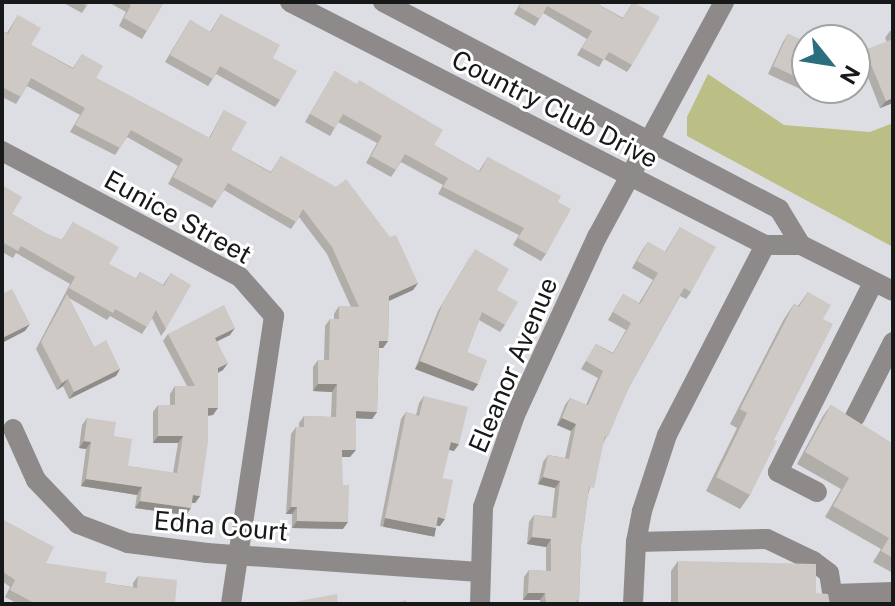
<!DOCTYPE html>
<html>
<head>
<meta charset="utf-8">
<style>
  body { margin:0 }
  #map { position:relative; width:895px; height:606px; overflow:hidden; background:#dcdee4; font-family:"Public Sans",sans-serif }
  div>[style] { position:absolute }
  .green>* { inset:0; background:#bbbe85 }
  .minor>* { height:20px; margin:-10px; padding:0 10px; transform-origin:10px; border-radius:10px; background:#8d8a89 }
  .wall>* { inset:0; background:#b1ada9 }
  .shaded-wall>* { inset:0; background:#908d89; transform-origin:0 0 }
  .building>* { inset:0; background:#cec9c4 }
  span { translate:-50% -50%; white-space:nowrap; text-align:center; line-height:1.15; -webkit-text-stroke:6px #fff; paint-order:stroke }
  .street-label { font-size:26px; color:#17181a }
  .frame { position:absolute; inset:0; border:4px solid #17181a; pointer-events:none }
  .north { position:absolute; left:791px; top:24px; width:80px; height:80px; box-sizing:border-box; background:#fff; border:2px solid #a2a3a3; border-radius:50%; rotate:120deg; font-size:22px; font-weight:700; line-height:32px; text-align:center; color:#17181a }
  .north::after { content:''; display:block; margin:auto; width:28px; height:36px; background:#296f7d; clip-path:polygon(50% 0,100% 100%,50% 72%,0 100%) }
</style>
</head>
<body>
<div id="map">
  <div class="green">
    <i style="clip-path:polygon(708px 74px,784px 125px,870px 132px,893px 123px,893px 247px,687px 136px,687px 117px)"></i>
  </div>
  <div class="minor">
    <i style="left:290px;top:2px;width:534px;rotate:27.09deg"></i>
    <i style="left:765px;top:245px;width:36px"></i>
    <i style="left:801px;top:245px;width:103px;rotate:26.6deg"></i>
    <i style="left:383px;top:2px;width:447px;rotate:27.6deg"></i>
    <i style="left:779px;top:209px;width:42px;rotate:58.6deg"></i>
    <i style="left:2px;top:151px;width:269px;rotate:27.9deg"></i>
    <i style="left:240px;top:277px;width:52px;rotate:48.9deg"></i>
    <i style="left:274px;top:316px;width:291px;rotate:98.5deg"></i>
    <i style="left:855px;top:417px;width:84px;rotate:-63.1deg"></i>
    <i style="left:13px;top:429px;width:56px;rotate:65.7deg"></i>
    <i style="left:36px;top:480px;width:61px;rotate:46.3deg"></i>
    <i style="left:78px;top:524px;width:53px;rotate:20.8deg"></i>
    <i style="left:128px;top:543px;width:80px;rotate:7.2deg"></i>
    <i style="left:207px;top:553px;width:273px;rotate:4deg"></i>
    <i style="left:817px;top:492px;width:44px;rotate:-152.9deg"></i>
    <i style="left:778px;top:472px;width:212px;rotate:-63.3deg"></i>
    <i style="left:636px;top:542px;width:32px;rotate:-79deg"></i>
    <i style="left:642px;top:511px;width:80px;rotate:-71.8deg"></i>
    <i style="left:667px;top:435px;width:214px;rotate:-62.7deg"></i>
    <i style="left:834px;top:594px;width:59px;rotate:-1.9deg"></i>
    <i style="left:480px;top:604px;width:97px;rotate:-88.2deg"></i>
    <i style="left:483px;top:507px;width:97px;rotate:-70.8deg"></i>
    <i style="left:515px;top:415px;width:196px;rotate:-65.3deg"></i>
    <i style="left:597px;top:237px;width:267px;rotate:-61.6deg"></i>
    <i style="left:633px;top:604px;width:62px;rotate:-87.2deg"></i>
    <i style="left:636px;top:542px;width:131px;rotate:-1.3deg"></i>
    <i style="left:767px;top:539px;width:51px;rotate:25.6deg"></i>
    <i style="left:813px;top:561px;width:20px;rotate:37deg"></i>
    <i style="left:829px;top:573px;width:31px;rotate:81deg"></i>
  </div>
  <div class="wall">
    <i style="clip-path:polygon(62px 2px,89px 2px,82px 13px)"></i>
    <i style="clip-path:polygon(108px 2px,164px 2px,142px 39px,119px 26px,126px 12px)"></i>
    <i style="clip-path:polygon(521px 2px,594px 2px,623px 18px,633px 2px,632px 65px,627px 72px,604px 59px,599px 67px,577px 55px,587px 39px,543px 13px,535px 26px,514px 14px)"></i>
    <i style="clip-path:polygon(221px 14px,273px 58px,280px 100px,275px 107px,216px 74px,208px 86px,165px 62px,190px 20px,210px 32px)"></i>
    <i style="clip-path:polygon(18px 15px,31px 45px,73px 68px,82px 54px,96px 78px,209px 138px,224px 110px,231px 150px,271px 172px,281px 156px,418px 283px,413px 290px,389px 301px,388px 341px,383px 348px,379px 348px,377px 412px,372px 419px,356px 418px,350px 457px,342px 457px,343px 529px,292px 528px,292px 514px,286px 514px,291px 434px,296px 427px,299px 427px,299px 423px,304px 416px,331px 417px,332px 392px,313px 391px,313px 367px,318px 360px,324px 360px,325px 326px,330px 319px,334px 319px,334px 314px,339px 306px,351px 307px,327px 254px,299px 217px,291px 229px,224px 190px,212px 208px,168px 184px,178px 166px,127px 137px,115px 155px,70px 132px,80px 115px,27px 86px,16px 104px,2px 97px,2px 31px,7px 33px)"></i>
    <i style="clip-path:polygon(893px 30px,893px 103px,880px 108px,860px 57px,865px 50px,887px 42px,885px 38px,890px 31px)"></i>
    <i style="clip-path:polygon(788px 34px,807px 43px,807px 88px,815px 88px,811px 94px,768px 74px,783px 42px)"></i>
    <i style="clip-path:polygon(335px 71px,434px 145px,479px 171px,488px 157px,558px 202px,546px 254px,541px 261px,513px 245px,519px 235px,438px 194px,443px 185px,401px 162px,391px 177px,366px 163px,377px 143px,338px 122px,330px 136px,305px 122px)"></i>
    <i style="clip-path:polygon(2px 185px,12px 214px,47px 234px,62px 240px,73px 222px,109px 264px,136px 279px,140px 272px,163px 285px,171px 273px,166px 329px,161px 336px,152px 318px,142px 334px,110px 316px,107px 320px,69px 298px,94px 347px,120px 369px,116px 376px,69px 399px,63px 386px,57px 390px,36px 349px,70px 284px,16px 253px,13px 258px,2px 252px)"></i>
    <i style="clip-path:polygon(680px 227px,691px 292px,686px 299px,680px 296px,629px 387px,603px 444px,588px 495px,581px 546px,579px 600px,577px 604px,540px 604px,540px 600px,523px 600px,524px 577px,529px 570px,546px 571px,546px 547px,527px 544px,529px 522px,534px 515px,552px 517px,555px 488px,538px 484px,543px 462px,548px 455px,565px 458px,571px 431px,557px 425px,565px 405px,570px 398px,586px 405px,598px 378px,581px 369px,596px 344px,613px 353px,626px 330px,608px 320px,623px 294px,639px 303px,653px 280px,632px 268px,643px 249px,648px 242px,665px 252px)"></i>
    <i style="clip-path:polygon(470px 257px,497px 290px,505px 325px,500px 332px,479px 320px,467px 352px,478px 384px,473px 391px,415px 369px,438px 311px)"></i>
    <i style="clip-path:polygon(808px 292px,823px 319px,750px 495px,740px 509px,706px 491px,737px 428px,730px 424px,784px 319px,794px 304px,798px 306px)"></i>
    <i style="clip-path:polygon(168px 334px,230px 335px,217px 341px,223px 370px,218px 373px,213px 415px,208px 416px,200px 496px,195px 503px,191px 503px,186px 515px,135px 508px,137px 495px,81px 486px,86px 449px,79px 448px,82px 425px,87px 418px,114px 436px,128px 466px,173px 473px,178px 443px,153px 443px,153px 412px,158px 405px,170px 405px,170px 394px,175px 386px,187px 386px,163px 341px)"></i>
    <i style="clip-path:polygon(424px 396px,454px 451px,449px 450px,442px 478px,440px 526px,437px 525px,431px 536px,380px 526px,401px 419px,406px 412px,416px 415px,419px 403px)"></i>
    <i style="clip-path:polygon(831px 405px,893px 444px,893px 573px,873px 562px,881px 549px,825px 517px,841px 489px,797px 464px,823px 416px)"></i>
    <i style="clip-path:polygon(2px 519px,46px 563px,105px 583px,133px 587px,133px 583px,138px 576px,175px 604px,18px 604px,5px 597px,10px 587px,2px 581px)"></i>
    <i style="clip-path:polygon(678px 561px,816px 593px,830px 604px,671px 604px,671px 571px)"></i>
  </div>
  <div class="shaded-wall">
    <i style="clip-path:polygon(893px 98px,893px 103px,880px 108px,886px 101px)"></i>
    <i style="clip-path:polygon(418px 283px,413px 290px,384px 303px,389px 296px)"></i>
    <i style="clip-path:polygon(30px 324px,25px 331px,2px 343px,2px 338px)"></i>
    <i style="clip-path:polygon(235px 328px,230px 335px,210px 345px,215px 338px)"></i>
    <i style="clip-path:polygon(379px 341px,388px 341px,383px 348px,374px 348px)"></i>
    <i style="clip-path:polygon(420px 361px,478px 384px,473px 391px,415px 369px)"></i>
    <i style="clip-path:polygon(228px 363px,223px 370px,213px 375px,218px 368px)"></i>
    <i style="clip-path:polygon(120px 369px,116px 376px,69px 399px,74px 392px)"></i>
    <i style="clip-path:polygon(68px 379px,63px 386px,57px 390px,62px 383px)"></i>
    <i style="clip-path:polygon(318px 384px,337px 384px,332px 392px,313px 391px)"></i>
    <i style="clip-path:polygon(208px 408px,218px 408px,213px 415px,203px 416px)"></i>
    <i style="clip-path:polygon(356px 411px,377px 412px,372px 419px,351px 418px)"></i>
    <i style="clip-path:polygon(562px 418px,576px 424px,571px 431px,557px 425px)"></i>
    <i style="clip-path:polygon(158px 436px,183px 436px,178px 443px,153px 443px)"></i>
    <i style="clip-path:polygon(84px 441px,91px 442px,86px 449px,79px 448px)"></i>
    <i style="clip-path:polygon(451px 442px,459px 444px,454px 451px,446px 449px)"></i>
    <i style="clip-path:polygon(342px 450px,356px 450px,350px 457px,337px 457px)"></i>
    <i style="clip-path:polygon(543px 477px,560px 481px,555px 488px,538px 484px)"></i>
    <i style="clip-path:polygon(86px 479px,142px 487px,137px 495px,81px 486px)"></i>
    <i style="clip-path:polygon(193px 495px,200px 496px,195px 503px,188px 502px)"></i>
    <i style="clip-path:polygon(140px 501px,191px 508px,186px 515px,135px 508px)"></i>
    <i style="clip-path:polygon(291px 507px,297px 507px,292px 514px,286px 514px)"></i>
    <i style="clip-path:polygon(438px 517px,445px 519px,440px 526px,433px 525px)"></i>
    <i style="left:385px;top:518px;width:52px;height:9px;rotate:11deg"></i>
    <i style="clip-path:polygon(297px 521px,348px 522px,343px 529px,292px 528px)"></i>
    <i style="clip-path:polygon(532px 537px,551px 539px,546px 547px,527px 544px)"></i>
    <i style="clip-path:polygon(528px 593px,545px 593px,540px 600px,523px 600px)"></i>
  </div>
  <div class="building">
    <i style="clip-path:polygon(80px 2px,89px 2px,87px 6px)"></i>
    <i style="clip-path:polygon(126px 2px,164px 2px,147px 31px,124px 18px,131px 5px)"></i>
    <i style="clip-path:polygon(522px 2px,594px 2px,623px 19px,633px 2px,660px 17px,632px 65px,609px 52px,604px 60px,582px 48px,592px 31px,547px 6px,540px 19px,519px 7px)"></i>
    <i style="clip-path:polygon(221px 14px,280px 45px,273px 58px,297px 71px,280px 100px,220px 66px,213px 79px,170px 55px,190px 20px,211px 32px)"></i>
    <i style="clip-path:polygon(18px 15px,41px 28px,31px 45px,73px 69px,82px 54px,103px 66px,96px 78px,210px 138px,224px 110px,247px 122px,231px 150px,271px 173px,281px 156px,336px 187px,346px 179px,390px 237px,396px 235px,418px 283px,389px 296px,388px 341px,379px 341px,377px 412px,356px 411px,356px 450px,342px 450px,342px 485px,349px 485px,348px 522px,297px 521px,297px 507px,291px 507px,296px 427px,304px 427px,304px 416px,336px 417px,337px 384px,318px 384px,318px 360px,329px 360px,330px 319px,339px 319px,339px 306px,359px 307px,332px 247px,303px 209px,296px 222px,228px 183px,217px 201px,173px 177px,183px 159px,131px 130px,120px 148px,75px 125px,85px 108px,31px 78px,21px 97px,2px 87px,2px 31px,8px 34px)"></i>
    <i style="clip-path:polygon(823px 29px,839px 37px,838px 40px,817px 40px)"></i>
    <i style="clip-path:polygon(788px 34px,807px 43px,807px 82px,773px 66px)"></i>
    <i style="clip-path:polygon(893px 39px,893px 98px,886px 101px,865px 50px)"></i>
    <i style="clip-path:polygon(335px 71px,357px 84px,359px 80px,443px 130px,434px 145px,480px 172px,488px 157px,561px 196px,558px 202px,571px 209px,546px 254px,518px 238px,524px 228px,443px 187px,448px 178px,405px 154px,396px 170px,371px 156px,382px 136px,343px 114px,335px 128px,310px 114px)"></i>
    <i style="clip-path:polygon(2px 185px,22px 197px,12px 214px,47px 234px,62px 240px,73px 222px,119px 247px,109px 264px,137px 279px,140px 272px,164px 286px,171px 273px,191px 285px,166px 329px,156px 310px,147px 327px,115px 309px,113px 313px,69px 288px,75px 277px,21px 246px,18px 251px,2px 242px)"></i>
    <i style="clip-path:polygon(680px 227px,716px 247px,691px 292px,684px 288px,629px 387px,608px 437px,605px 436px,594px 488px,589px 487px,581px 546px,579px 600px,576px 601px,577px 604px,546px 604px,545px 593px,528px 593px,529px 570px,551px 571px,551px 539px,532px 537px,534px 515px,556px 518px,560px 481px,543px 477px,548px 455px,569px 459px,576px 424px,562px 418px,570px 398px,588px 405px,603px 371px,586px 361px,596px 344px,613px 354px,631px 323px,613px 312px,623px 294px,640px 304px,658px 273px,637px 261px,648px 242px,666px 252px)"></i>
    <i style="clip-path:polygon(475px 249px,509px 269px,497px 290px,518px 302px,505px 325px,482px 312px,467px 352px,487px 360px,478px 384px,420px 361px,443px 303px)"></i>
    <i style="clip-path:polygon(12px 289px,30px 324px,2px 338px,2px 294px)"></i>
    <i style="clip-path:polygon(808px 292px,831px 305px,823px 319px,833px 324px,774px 440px,777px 441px,750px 495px,716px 477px,747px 413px,740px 409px,794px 304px,799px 307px)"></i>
    <i style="clip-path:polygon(67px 294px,94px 347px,106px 340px,120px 369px,74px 392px,68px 379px,62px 383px,41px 342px)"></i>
    <i style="clip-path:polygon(224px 305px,235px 328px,215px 338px,228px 363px,218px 368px,218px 408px,208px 408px,208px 442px,200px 496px,193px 495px,191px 508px,140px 501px,142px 487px,86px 479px,91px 442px,84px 441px,87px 418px,116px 422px,114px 436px,132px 439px,128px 466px,177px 473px,183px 436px,158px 436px,158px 405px,175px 405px,175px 386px,195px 386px,168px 334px)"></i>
    <i style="clip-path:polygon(424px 396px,468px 407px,459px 444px,451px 442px,442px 478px,453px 480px,445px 519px,438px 517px,436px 528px,385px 518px,406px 412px,419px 416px)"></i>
    <i style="clip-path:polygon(831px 405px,893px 444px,893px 558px,881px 551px,889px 538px,833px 506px,849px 478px,805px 452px)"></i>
    <i style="clip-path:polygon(2px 519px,54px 547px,46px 563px,107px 572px,105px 583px,137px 588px,138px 576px,177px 580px,175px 604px,36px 604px,10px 590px,15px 580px,2px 571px)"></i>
    <i style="clip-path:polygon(678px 561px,816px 564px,816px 593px,828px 594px,830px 604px,678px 604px)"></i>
    <i style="clip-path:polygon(337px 594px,338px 604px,288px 604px,288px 603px)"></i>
    <i style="clip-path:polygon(406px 600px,407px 604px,389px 604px)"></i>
  </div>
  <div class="street-label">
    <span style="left:555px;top:109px;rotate:27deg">Country Club Drive</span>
    <span style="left:178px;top:217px;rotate:29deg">Eunice Street</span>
    <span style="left:513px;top:365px;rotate:-67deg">Eleanor Avenue</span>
    <span style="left:221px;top:526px;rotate:5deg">Edna Court</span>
  </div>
  <div class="frame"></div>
  <div class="north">N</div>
</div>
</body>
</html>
